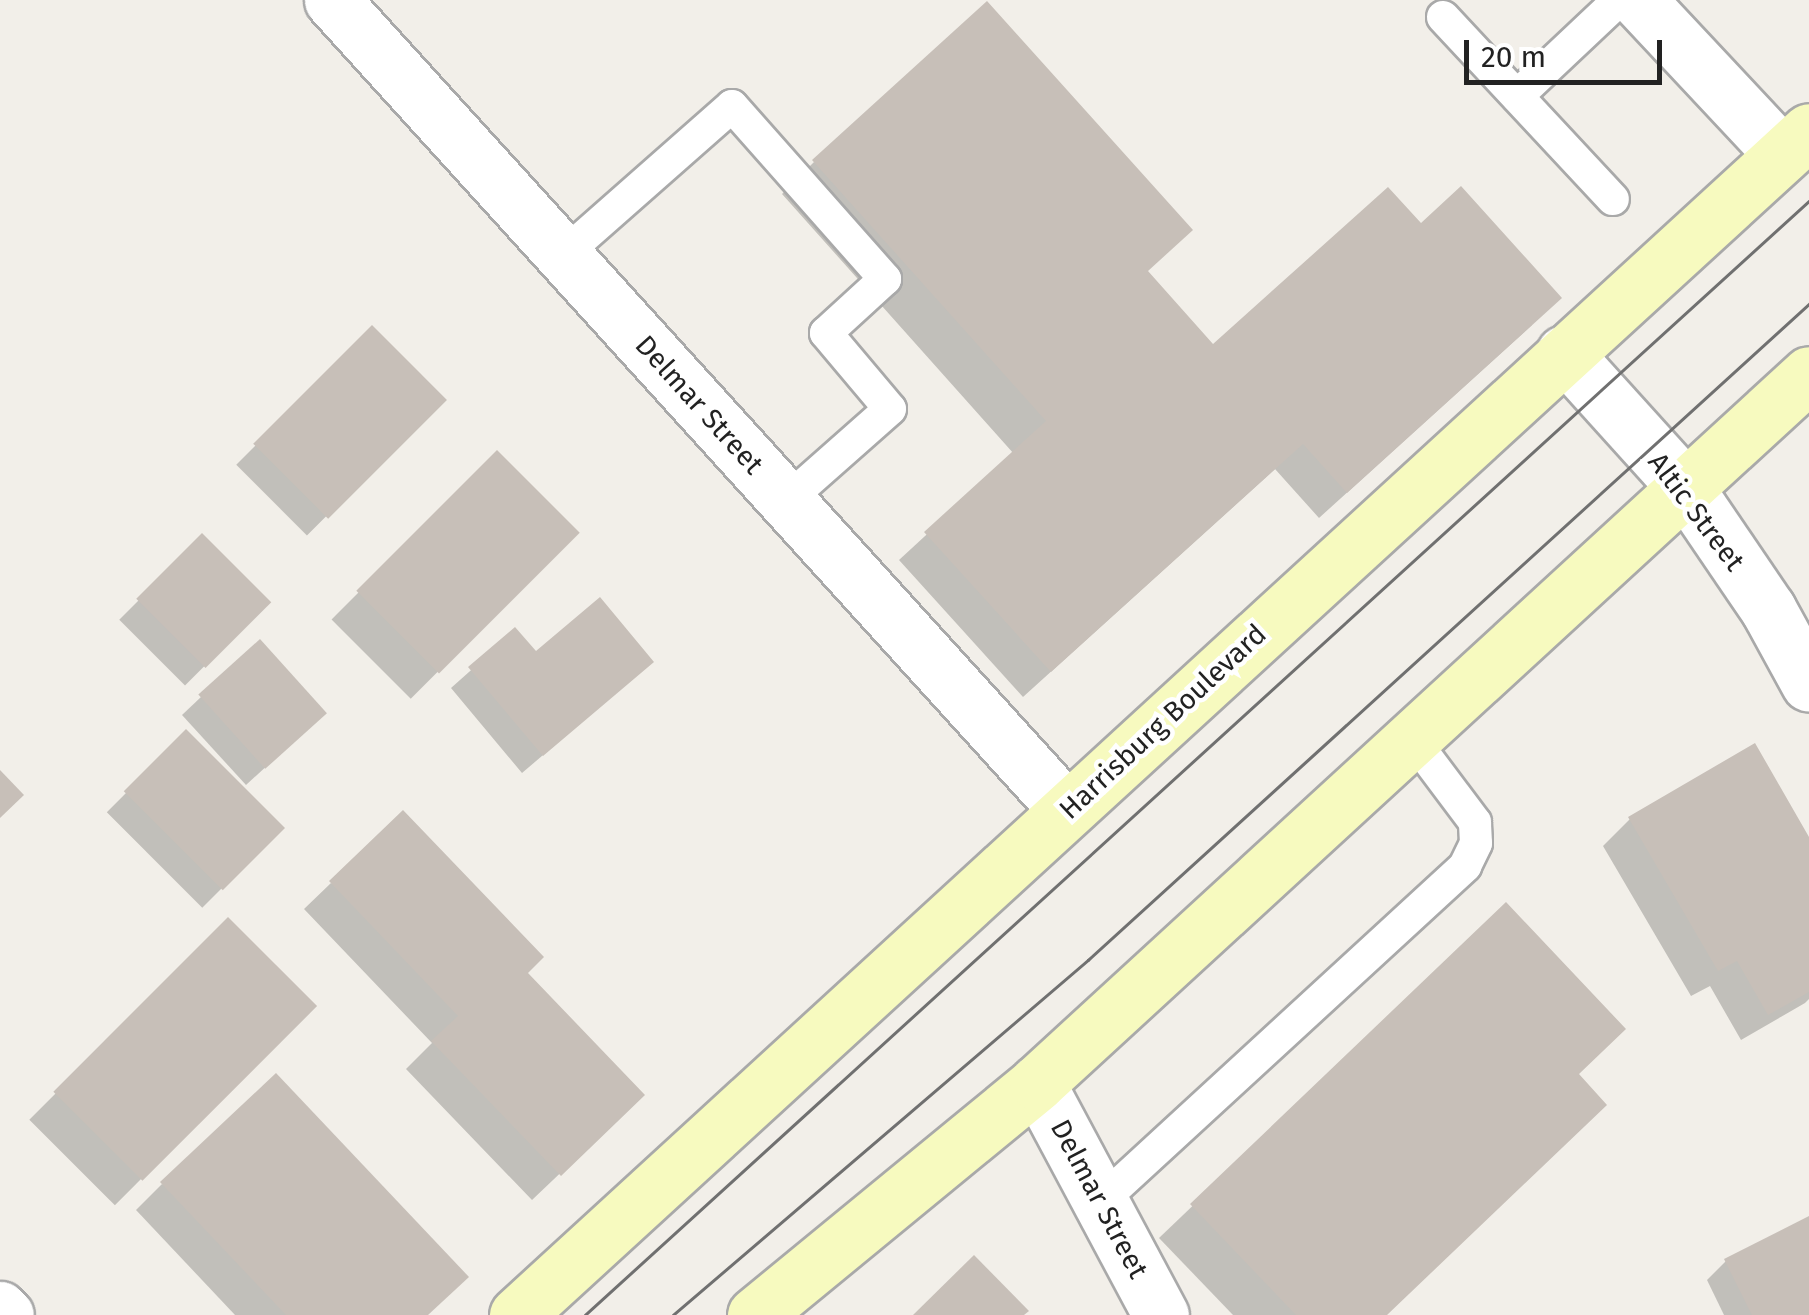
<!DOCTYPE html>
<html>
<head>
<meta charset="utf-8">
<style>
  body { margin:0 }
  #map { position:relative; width:1809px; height:1315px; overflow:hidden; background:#f2efe9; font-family:"Fira Sans",sans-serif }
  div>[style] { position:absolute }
  .shadow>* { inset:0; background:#0003; transform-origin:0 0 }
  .building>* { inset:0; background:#c7bfb8; transform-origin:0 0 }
  .roads { filter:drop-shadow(2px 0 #a9a9a9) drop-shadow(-2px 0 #a9a9a9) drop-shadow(0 2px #a9a9a9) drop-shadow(0 -2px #a9a9a9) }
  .service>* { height:32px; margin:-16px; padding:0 16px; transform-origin:16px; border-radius:16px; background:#fff }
  .minor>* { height:55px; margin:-27.5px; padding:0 27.5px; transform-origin:27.5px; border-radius:27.5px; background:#fff }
  .tertiary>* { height:55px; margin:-27.5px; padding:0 27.5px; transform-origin:27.5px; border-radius:27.5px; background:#fff }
  .secondary>* { height:55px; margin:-27.5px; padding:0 27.5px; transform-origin:27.5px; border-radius:27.5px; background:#f7fabf }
  .tram>* { height:2.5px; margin:-1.25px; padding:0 1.25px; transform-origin:1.25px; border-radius:1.25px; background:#707070 }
  span { translate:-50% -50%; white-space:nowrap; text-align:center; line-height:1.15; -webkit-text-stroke:9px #fff; paint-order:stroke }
  .street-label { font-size:28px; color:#222 }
  .scale { position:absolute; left:1464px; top:40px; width:198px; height:45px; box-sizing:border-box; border:5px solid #222; border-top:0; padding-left:12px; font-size:30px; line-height:35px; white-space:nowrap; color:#222; -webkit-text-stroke:8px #fff; paint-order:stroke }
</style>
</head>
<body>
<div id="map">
  <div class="shadow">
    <i style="clip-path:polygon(814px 162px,1146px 272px,1213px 347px,1420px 226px,1532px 325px,1319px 518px,1275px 469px,1023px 697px,899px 560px,1014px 454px,782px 194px)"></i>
    <i style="left:372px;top:329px;width:100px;height:192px;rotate:45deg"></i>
    <i style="left:497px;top:454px;width:112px;height:234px;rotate:45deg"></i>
    <i style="left:202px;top:537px;width:93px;height:117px;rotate:45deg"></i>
    <i style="clip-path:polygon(515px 631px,536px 655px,631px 680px,522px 773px,451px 688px)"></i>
    <i style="clip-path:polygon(201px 697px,305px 731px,246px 785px,182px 715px)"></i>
    <i style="left:186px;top:733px;width:135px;height:112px;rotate:45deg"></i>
    <i style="clip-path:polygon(1630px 819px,1809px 842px,1809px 999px,1805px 1003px,1741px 1040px,1710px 986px,1691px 996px,1603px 846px)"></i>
    <i style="clip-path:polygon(331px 883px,525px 973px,615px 1121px,532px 1200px,406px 1069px,432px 1043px,304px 909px)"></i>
    <i style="clip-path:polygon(1506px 906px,1576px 1075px,1385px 1315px,1233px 1315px,1159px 1238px)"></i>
    <i style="left:228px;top:921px;width:121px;height:281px;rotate:45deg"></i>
    <i style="clip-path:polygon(162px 1184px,426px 1315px,235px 1315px,136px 1210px)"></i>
    <i style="clip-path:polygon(1809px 1219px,1809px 1315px,1724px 1315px,1707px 1280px,1726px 1261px)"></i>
  </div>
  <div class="building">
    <i style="clip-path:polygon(987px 1px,1193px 230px,1148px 271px,1213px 344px,1388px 187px,1421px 223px,1461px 186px,1562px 298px,1347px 493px,1303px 444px,1051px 672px,924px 532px,1046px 421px,812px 160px)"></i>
    <i style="left:372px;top:325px;width:106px;height:168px;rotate:45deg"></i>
    <i style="left:497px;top:450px;width:117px;height:199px;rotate:45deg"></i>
    <i style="left:202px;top:533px;width:98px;height:93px;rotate:45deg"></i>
    <i style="clip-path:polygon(600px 597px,654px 662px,543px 756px,468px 667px,515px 627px,536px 651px)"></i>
    <i style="left:260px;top:639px;width:100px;height:83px;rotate:48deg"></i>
    <i style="left:186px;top:729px;width:140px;height:88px;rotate:45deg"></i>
    <i style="clip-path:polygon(1755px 743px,1809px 837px,1809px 992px,1768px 1015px,1737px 961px,1718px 971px,1628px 817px)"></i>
    <i style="clip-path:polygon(0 770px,24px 795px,0 818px)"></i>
    <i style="clip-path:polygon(403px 810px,544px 957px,528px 973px,645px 1095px,561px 1176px,431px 1041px,458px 1016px,329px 881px)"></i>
    <i style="clip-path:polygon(1506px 902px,1626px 1029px,1579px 1074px,1607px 1105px,1387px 1315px,1296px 1315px,1190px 1204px)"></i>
    <i style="left:228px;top:917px;width:126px;height:247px;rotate:45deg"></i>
    <i style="clip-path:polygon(276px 1073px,469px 1277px,428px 1315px,286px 1315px,160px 1182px)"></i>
    <i style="clip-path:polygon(1809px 1216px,1809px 1315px,1752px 1315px,1724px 1259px)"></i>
    <i style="clip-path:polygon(974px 1255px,1029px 1311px,1024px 1315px,913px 1315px)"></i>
  </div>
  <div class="roads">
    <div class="service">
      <i style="left:1443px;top:17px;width:249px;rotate:47deg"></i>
      <i style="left:1517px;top:96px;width:140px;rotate:-43.3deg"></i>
      <i style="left:563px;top:255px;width:225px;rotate:-41.4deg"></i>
      <i style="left:732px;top:106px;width:231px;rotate:48.5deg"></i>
      <i style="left:885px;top:279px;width:80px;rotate:137.5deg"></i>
      <i style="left:826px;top:333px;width:99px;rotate:49.9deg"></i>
      <i style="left:890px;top:409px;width:139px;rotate:138.5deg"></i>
      <i style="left:1101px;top:1201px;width:495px;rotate:-42.6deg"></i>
      <i style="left:1465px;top:866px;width:25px;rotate:-64deg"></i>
      <i style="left:1476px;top:843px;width:21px;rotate:-93deg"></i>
      <i style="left:1475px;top:822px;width:105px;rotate:-126.9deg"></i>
    </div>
    <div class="minor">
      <i style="left:332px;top:0;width:1094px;rotate:47.78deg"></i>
      <i style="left:1638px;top:0;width:212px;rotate:46.9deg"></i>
      <i style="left:1037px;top:1083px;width:263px;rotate:61.9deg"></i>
      <i style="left:0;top:1309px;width:8px;rotate:45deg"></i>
    </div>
    <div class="tertiary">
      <i style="left:1564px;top:353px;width:181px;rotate:47.9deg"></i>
      <i style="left:1685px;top:487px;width:148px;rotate:55.8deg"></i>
      <i style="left:1768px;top:609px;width:85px;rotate:61.3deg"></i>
    </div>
    <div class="secondary">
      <i style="left:517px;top:1315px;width:1752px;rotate:-42.5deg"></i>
      <i style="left:755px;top:1315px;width:365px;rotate:-39.4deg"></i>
      <i style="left:1037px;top:1083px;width:1048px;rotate:-42.56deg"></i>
    </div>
  </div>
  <div class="tram">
    <i style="left:585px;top:1315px;width:1655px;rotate:-42.31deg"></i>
    <i style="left:673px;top:1315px;width:546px;rotate:-40.54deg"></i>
    <i style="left:1088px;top:960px;width:975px;rotate:-42.3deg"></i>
  </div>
  <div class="street-label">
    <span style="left:699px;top:405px;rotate:48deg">Delmar Street</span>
    <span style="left:1696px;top:512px;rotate:53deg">Altic Street</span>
    <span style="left:1163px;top:722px;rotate:-43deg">Harrisburg Boulevard</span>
    <span style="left:1099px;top:1199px;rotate:62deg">Delmar Street</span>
  </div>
  <div class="scale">20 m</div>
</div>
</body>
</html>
